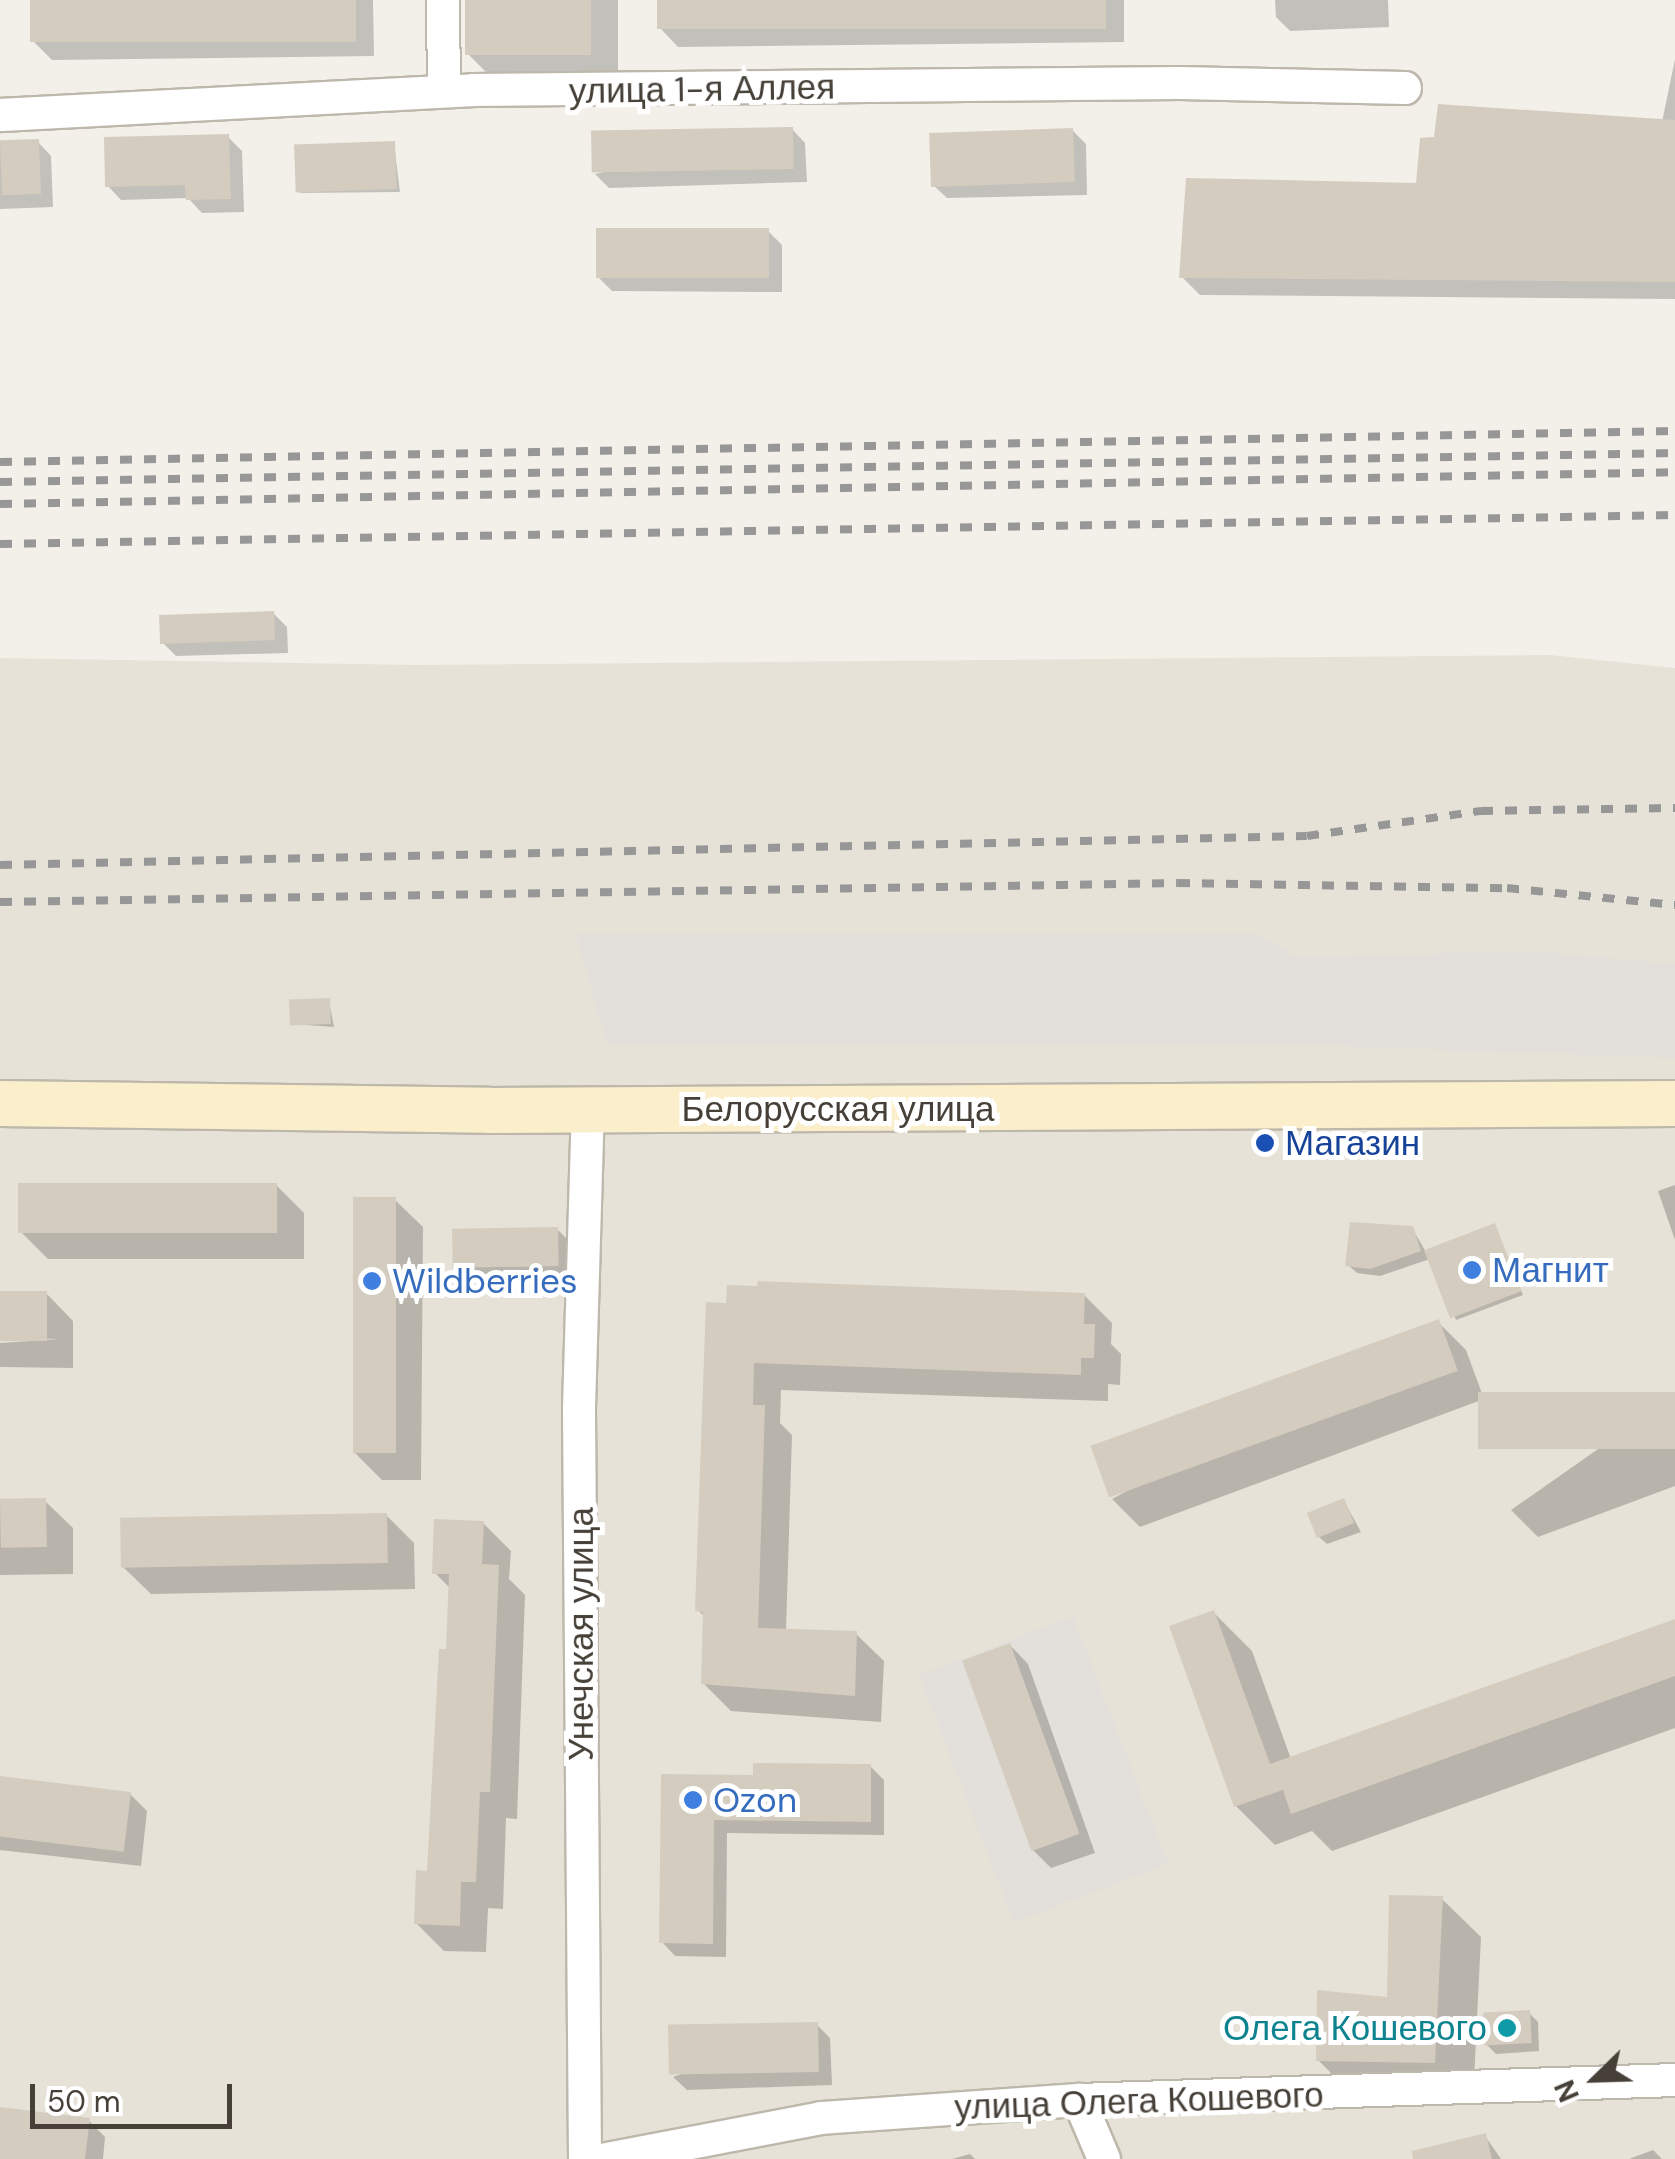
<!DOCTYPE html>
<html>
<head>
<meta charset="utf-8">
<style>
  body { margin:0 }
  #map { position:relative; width:1675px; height:2159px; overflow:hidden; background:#f3f0e9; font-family:"DM Sans",sans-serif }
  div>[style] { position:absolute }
  .residential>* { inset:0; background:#e7e2d7 }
  .industrial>* { inset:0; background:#e3dfda; transform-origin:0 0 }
  .shadow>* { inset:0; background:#0003 }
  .building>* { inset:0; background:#d4ccbf; transform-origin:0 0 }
  .roads { filter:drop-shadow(2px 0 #beb8ac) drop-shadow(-2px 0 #beb8ac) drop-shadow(0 2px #beb8ac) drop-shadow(0 -2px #beb8ac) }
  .street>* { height:32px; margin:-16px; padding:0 16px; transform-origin:16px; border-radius:16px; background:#fff }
  .secondary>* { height:45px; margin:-22.5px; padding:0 22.5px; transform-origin:22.5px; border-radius:22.5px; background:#fbefcb }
  .rail>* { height:8px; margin-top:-4px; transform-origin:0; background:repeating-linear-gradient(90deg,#979797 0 12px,transparent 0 24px) }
  .dots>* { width:28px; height:28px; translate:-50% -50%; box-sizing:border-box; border:5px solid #fff; border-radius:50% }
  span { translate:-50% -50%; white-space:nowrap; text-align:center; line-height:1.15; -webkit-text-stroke:10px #fff; paint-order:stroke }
  .street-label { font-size:35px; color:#464038 }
  .transit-label { font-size:35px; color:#164399 }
  .left { translate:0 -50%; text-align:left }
  .shop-label { font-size:35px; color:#366cbe }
  .culture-label { font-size:35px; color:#0d838f }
  .right { translate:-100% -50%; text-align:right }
  .north { position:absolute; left:1545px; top:2029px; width:100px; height:100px; -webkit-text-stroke:8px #fff; paint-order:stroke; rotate:247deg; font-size:28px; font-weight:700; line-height:40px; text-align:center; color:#464038 }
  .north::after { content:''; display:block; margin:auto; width:35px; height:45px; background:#464038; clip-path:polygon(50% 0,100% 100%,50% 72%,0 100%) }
  .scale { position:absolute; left:30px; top:2084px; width:202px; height:45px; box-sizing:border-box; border:5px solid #464038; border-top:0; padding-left:12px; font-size:30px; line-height:35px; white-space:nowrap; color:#464038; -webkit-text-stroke:8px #fff; paint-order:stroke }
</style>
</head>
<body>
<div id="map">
  <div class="residential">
    <i style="clip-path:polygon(1550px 655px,1675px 668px,1675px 2159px,0 2159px,0 658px,414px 665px)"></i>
  </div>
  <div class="industrial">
    <i style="clip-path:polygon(576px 934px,1257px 934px,1299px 958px,1527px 951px,1675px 964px,1675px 1058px,1312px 1045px,607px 1045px)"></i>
    <i style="left:1073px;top:1616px;width:265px;height:165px;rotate:69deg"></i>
  </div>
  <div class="shadow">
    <i style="clip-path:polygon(33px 0,373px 0,374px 56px,52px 60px,33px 41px)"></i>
    <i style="clip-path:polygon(468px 0,618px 0,618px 81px,496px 82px,468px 54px)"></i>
    <i style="clip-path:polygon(659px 0,1124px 0,1124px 42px,678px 47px,660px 28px)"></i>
    <i style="clip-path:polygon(1275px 0,1388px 0,1389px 27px,1290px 31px,1276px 17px)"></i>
    <i style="clip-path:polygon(1675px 59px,1675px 299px,1200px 295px,1182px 277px,1418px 186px,1662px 122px)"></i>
    <i style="clip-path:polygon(792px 129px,805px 143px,807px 182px,609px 188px,595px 174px)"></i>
    <i style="clip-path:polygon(1072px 130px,1086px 144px,1087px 195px,947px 198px,933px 185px)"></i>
    <i style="clip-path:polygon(228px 137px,242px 151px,244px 212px,202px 213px,188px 198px,121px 200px,108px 186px)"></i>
    <i style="clip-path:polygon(38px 142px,51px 156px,53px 207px,0 209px,0 143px)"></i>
    <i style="clip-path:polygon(394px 144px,400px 192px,299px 193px)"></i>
    <i style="clip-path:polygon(768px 231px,782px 245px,782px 292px,612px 291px,598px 277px)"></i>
    <i style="clip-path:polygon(273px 613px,287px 627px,288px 653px,176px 656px,162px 642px)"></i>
    <i style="clip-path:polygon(329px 1001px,334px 1027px,292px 1024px)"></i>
    <i style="clip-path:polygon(276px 1185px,304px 1213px,304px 1259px,48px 1259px,21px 1232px)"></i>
    <i style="clip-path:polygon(1675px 1185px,1675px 1240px,1658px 1191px)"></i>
    <i style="clip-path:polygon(395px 1200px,423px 1227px,421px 1480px,382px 1480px,354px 1452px)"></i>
    <i style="clip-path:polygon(1495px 1226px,1523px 1295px,1456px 1320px,1430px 1259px,1380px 1276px,1357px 1273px,1348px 1265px,1412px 1228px,1426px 1252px)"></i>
    <i style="clip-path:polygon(557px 1229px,571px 1243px,572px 1279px,469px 1282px,455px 1268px)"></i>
    <i style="clip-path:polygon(0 1293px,46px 1293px,73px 1321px,73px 1368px,0 1367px,0 1343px,59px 1339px,0 1338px)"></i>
    <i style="clip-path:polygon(1084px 1295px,1112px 1323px,1111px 1344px,1121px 1354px,1120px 1385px,1108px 1384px,1108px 1401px,781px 1390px,780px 1423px,792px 1435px,786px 1631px,856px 1634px,884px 1661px,881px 1722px,731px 1711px,703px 1683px,705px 1617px,698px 1610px,708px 1305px)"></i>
    <i style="clip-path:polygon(1438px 1322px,1466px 1350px,1484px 1399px,1140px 1527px,1112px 1499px)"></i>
    <i style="clip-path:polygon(1675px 1395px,1675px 1486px,1538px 1537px,1511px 1510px)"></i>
    <i style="clip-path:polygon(45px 1501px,73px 1528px,73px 1574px,0 1575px,0 1502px)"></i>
    <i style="clip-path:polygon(1344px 1501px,1361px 1532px,1327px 1544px,1318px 1536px)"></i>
    <i style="clip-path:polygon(386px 1515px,414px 1543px,415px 1589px,151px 1594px,123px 1567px)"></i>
    <i style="clip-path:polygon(483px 1523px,511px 1551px,509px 1579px,525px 1595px,517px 1819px,506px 1818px,503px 1909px,488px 1908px,486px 1952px,444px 1951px,416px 1923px,430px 1873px,451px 1589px,435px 1573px)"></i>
    <i style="clip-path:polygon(1213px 1612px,1252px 1651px,1291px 1759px,1675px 1621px,1675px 1728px,1332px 1851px,1312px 1831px,1275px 1845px,1236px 1806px)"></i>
    <i style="clip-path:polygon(1010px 1645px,1028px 1664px,1095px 1853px,1051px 1868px,1032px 1849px)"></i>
    <i style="clip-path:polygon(870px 1766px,884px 1780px,884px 1835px,727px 1833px,726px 1957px,675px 1956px,662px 1942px,663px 1777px,756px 1778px)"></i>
    <i style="clip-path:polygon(0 1779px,130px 1794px,147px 1811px,141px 1866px,0 1850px)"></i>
    <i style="clip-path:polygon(1442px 1899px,1481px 1937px,1473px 2101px,1357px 2099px,1318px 2060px,1390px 2000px)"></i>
    <i style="clip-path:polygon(1529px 2013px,1538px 2022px,1539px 2051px,1496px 2054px,1487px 2045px)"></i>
    <i style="clip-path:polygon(817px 2025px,830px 2038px,832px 2085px,687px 2090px,673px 2077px)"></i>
    <i style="clip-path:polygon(0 2110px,88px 2120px,105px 2137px,103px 2159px,0 2159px)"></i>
    <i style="clip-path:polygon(1485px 2136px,1501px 2159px,1423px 2159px)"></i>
    <i style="clip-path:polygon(1653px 2150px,1662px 2159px,1629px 2159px)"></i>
    <i style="clip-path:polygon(970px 2154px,975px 2159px,952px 2159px)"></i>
  </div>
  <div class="building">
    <i style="left:30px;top:0;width:326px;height:42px"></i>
    <i style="left:465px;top:0;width:126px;height:55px"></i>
    <i style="left:657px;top:0;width:449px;height:29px"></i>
    <i style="clip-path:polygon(1438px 104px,1675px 120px,1675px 282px,1179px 278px,1186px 178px,1416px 183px,1420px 138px,1434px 137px)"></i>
    <i style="left:793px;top:127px;width:42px;height:202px;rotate:89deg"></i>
    <i style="left:1073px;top:128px;width:54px;height:144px;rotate:88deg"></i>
    <i style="clip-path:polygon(229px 134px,231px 199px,186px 200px,185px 185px,105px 187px,104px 137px)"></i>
    <i style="left:39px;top:139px;width:55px;height:39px;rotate:88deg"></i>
    <i style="left:395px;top:141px;width:48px;height:101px;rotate:88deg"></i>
    <i style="left:596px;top:228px;width:173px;height:50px"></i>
    <i style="left:274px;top:611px;width:29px;height:115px;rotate:88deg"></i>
    <i style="left:330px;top:998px;width:26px;height:41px;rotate:88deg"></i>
    <i style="left:18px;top:1183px;width:259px;height:50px"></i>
    <i style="left:353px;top:1197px;width:43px;height:256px"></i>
    <i style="clip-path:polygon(1350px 1222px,1413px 1226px,1421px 1251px,1370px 1269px,1345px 1266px)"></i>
    <i style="left:1495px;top:1223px;width:73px;height:76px;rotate:69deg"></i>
    <i style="left:558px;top:1227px;width:39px;height:106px;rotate:89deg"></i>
    <i style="clip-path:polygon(758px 1281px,1085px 1293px,1084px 1324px,1095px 1324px,1094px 1358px,1081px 1358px,1081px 1375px,754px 1363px,753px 1405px,765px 1405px,758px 1628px,857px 1631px,855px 1696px,701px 1684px,703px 1612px,695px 1611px,706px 1302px,726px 1303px,727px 1285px,757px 1286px)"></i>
    <i style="left:0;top:1291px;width:47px;height:50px"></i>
    <i style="left:1439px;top:1319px;width:55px;height:371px;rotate:70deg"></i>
    <i style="left:1675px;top:1392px;width:57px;height:197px;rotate:90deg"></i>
    <i style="left:46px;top:1498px;width:49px;height:46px;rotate:89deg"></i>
    <i style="left:1344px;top:1498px;width:27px;height:40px;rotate:68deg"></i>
    <i style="left:387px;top:1513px;width:50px;height:267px;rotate:89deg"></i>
    <i style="clip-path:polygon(434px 1519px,484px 1521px,482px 1564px,499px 1565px,490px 1792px,480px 1792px,476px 1882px,461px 1882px,460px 1926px,414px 1924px,416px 1870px,427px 1871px,439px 1649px,446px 1649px,449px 1574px,432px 1574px)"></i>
    <i style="clip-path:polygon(1214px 1610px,1270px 1764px,1675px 1619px,1675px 1676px,1291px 1814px,1283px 1790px,1234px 1807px,1169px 1626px)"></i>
    <i style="left:1010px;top:1643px;width:203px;height:51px;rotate:70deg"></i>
    <i style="clip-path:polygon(753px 1763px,871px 1764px,871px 1822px,714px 1820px,713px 1944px,659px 1943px,661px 1774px,753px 1775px)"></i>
    <i style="left:0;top:1776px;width:132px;height:60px;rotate:7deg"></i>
    <i style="clip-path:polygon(1389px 1895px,1443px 1896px,1435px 2063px,1316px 2061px,1317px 1990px,1387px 1997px)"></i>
    <i style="left:1530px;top:2010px;width:33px;height:47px;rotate:87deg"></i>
    <i style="left:818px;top:2022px;width:50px;height:150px;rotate:89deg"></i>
    <i style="clip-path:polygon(0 2107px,90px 2118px,85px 2159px,0 2159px)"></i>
    <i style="clip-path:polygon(1486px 2133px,1492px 2159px,1413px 2159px,1412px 2151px)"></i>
  </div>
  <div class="roads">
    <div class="street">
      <i style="left:443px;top:0;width:91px;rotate:89.4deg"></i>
      <i style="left:0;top:115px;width:474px;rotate:-3deg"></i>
      <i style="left:473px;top:90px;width:707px;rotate:-0.57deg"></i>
      <i style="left:1180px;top:83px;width:225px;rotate:1.3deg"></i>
      <i style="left:1079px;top:2100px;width:64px;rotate:67deg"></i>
      <i style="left:585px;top:2159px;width:751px;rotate:-90.46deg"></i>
      <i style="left:579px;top:1408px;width:298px;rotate:-88.3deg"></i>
      <i style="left:607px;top:2159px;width:218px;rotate:-10.8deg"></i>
      <i style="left:821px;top:2118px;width:259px;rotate:-4deg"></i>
      <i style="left:1079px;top:2100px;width:596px;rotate:-1.92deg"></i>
    </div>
    <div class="secondary">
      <i style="left:0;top:1103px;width:489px;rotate:0.8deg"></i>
      <i style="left:489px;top:1110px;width:1186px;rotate:-0.34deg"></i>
    </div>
  </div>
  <div class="rail">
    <i style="left:0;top:462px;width:1675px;rotate:-1.06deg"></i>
    <i style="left:0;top:482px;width:1675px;rotate:-0.99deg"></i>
    <i style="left:0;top:504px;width:1675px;rotate:-1.09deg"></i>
    <i style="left:0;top:544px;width:1675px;rotate:-0.99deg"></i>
    <i style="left:0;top:865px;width:1307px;rotate:-1.27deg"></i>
    <i style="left:1307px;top:836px;width:176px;rotate:-8.2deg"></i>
    <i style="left:1481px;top:811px;width:194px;rotate:-0.9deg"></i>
    <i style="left:0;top:902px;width:1178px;rotate:-0.92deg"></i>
    <i style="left:1178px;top:883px;width:329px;rotate:0.9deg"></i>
    <i style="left:1507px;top:888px;width:169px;rotate:5.8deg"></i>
  </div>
  <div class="dots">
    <i style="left:1265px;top:1143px;background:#1a4fb4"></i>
    <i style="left:1472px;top:1270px;background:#3f7fe0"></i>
    <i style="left:372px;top:1281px;background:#3f7fe0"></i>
    <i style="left:693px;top:1800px;background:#3f7fe0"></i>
    <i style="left:1507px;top:2028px;background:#0f9aa8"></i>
  </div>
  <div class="street-label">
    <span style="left:702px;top:89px;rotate:-1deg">улица 1-я Аллея</span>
    <span style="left:838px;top:1109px">Белорусская улица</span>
    <span style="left:581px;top:1634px;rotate:-90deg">Унечская улица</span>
    <span style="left:1139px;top:2101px;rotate:-2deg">улица Олега Кошевого</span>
  </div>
  <div class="transit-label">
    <span class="left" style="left:1285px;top:1143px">Магазин</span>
  </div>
  <div class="shop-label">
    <span class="left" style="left:1492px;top:1270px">Магнит</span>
    <span class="left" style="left:392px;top:1281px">Wildberries</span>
    <span class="left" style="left:713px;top:1800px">Ozon</span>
  </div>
  <div class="culture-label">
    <span class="right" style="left:1487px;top:2028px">Олега Кошевого</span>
  </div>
  <div class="north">N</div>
  <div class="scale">50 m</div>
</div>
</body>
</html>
